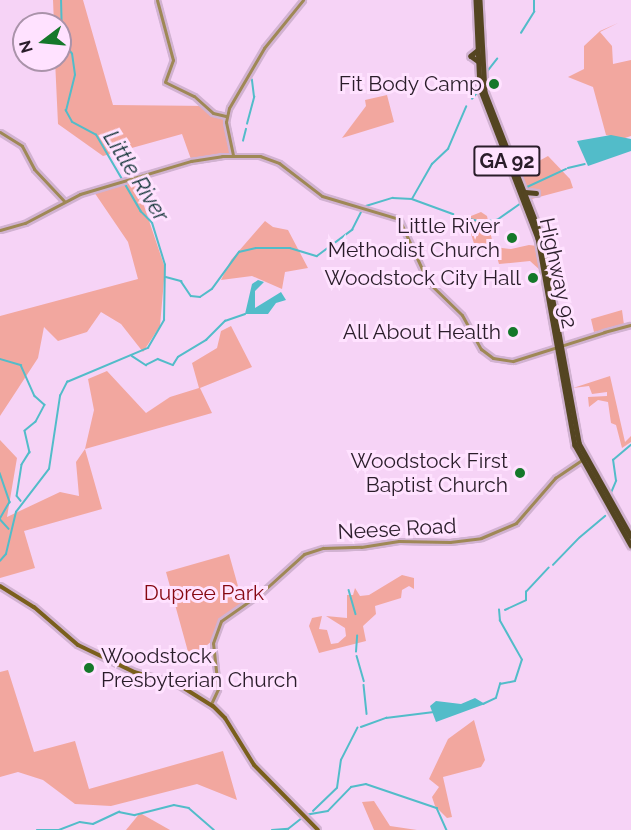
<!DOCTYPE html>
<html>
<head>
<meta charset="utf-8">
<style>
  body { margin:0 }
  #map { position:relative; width:631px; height:830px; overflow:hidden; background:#f6d3f6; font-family:Raleway,sans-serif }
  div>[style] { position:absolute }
  .green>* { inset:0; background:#f2a79f }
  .water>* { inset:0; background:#52bcc9 }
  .stream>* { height:1.5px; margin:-0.75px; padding:0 0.75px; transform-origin:0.75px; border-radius:0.75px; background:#52bcc9 }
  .roads { filter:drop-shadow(2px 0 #d1b2d1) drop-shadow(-2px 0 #d1b2d1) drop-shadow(0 2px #d1b2d1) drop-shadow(0 -2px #d1b2d1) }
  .tertiary>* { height:3px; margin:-1.5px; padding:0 1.5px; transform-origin:1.5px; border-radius:1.5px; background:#9f8856 }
  .secondary>* { height:4px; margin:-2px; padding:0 2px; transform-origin:2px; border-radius:2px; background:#7a5f1c }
  .primary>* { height:4.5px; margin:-2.25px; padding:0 2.25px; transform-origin:2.25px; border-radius:2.25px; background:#544521 }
  .dots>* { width:16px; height:16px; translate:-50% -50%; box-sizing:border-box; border:3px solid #ffe2ff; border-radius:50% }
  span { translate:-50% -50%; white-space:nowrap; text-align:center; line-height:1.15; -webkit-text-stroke:6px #ffe2ff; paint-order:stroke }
  .shield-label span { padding:2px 4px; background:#ffe2ff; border:2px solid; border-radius:4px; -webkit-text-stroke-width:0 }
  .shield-label { font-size:20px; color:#2a1d2a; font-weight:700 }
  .poi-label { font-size:21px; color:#2a1d2a }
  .right { translate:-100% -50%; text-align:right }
  .left { translate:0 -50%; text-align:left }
  .street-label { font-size:21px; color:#2a1d2a }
  .park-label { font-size:21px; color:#860711 }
  .water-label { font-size:22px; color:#15363a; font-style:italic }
  .north { position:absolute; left:12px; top:12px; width:60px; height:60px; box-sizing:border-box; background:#ffe2ff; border:2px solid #aa93aa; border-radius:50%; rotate:254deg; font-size:16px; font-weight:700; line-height:24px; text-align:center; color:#2a1d2a }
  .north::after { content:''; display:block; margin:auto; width:21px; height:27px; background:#15782a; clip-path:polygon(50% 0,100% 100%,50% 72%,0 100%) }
</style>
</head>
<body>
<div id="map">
  <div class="green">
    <i style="clip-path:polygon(53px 0,83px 0,113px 105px,210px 106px,226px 117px,233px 156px,192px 162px,182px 134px,103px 156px,58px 124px,55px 60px,60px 60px,60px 24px,54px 24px)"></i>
    <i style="clip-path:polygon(618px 23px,600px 32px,612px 46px,613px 64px,631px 60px,631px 136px,622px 139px,606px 135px,593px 87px,568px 77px,584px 69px,584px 46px,600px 31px)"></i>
    <i style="clip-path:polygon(387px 95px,394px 122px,342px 138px,366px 106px,365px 100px)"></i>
    <i style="clip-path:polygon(548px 156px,570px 179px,573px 188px,524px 201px,517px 173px)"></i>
    <i style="clip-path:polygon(136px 182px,165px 268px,160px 326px,143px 352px,121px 324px,101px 312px,87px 332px,58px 341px,44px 327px,38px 358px,0 416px,0 316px,138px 279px,128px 242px,94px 192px)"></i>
    <i style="clip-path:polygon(481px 212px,487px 216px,493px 245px,476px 250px,466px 218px)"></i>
    <i style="clip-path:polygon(265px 221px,273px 227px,288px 230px,308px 268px,285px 272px,282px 289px,252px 276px,221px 280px,231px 260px)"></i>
    <i style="clip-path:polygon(529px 245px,537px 246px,541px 271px,530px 261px,499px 264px,494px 247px,511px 249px)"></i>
    <i style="clip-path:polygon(622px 310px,624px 325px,594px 332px,591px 319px)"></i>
    <i style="clip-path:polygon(231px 326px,252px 367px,200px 388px,212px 413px,85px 449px,102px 509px,24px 531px,35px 568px,0 578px,0 440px,17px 458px,7px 517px,60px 492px,79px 496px,76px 462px,85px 449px,94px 410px,88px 379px,107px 371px,146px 413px,170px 397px,199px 388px,192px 363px,217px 348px,221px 331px)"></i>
    <i style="clip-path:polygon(610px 376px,625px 442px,631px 436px,631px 442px,622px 448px,616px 425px,611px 423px,608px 402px,598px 400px,589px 407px,588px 397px,607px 396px,607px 392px,592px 394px,589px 386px,573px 388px)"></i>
    <i style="clip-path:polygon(229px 554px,243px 604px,224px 615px,212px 641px,190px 659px,166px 572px)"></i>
    <i style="clip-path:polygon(402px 575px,414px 578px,414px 589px,409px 586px,402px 590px,401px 598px,375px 606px,376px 614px,363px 626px,366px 641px,319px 653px,309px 626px,312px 618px,322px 616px,319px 629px,327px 630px,331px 644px,338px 643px,346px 636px,345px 628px,326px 616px,347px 618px,347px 595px,353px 595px,355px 588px,360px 596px,369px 595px)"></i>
    <i style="clip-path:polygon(8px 670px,34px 752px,75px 741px,89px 789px,223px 751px,237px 800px,197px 784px,111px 806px,75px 804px,43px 780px,18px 772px,0 777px,0 672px)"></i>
    <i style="clip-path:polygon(474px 720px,485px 760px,481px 767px,443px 777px,452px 817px,447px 818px,435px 806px,432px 797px,439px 787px,429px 779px,448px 739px)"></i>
    <i style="clip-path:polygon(374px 801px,390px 826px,417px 830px,374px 830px,362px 802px)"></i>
    <i style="clip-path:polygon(140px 813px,170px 830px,126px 830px)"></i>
  </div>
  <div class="water">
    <i style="clip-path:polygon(611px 135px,631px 139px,631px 151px,588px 166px,577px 141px)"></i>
    <i style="clip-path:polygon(258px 280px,264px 282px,255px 291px,255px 308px,281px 292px,286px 300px,276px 303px,268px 314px,245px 314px,252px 284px)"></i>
    <i style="clip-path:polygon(475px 698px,485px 704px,436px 722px,430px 706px,436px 701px,461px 704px)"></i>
  </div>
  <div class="stream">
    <i style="left:521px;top:33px;width:25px;rotate:-58deg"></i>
    <i style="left:534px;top:12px;width:12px;rotate:-90deg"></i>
    <i style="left:486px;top:73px;width:18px;rotate:-52deg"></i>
    <i style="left:472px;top:99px;width:8px;rotate:-50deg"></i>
    <i style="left:247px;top:124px;width:28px;rotate:-75deg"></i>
    <i style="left:254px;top:97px;width:17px;rotate:-97deg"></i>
    <i style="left:243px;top:141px;width:12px;rotate:-76deg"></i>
    <i style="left:568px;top:168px;width:17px;rotate:-13deg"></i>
    <i style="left:525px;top:188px;width:45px;rotate:-24.9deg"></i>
    <i style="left:412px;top:199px;width:40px;rotate:-60.3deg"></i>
    <i style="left:432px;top:164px;width:22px;rotate:-43deg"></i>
    <i style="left:448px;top:149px;width:46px;rotate:-66.8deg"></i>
    <i style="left:366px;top:206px;width:28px;rotate:-17deg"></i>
    <i style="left:393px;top:198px;width:19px;rotate:3deg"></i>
    <i style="left:412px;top:199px;width:44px;rotate:20.1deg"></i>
    <i style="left:457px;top:216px;width:26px;rotate:13deg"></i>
    <i style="left:482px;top:222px;width:15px;rotate:-8deg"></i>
    <i style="left:497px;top:220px;width:29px;rotate:-35deg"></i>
    <i style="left:166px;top:277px;width:16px;rotate:15deg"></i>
    <i style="left:181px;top:281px;width:18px;rotate:56deg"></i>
    <i style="left:191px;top:296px;width:9px;rotate:6deg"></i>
    <i style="left:200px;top:297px;width:14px;rotate:-34deg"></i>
    <i style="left:212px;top:289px;width:46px;rotate:-53.9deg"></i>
    <i style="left:239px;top:252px;width:17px;rotate:-13deg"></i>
    <i style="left:256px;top:248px;width:34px"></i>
    <i style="left:290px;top:248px;width:28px;rotate:17deg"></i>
    <i style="left:317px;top:256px;width:44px;rotate:-36.6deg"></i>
    <i style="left:352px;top:230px;width:22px;rotate:-63deg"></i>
    <i style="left:132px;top:356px;width:17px;rotate:33deg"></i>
    <i style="left:146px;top:365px;width:13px;rotate:-27deg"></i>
    <i style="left:158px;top:359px;width:16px;rotate:22deg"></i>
    <i style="left:173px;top:365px;width:9px;rotate:-58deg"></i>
    <i style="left:178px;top:357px;width:33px;rotate:-31deg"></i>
    <i style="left:206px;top:340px;width:27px;rotate:-45deg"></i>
    <i style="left:225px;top:321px;width:21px;rotate:-19deg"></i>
    <i style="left:0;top:359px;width:22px;rotate:16deg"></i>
    <i style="left:21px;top:365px;width:34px;rotate:66deg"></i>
    <i style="left:35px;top:396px;width:13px;rotate:42deg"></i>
    <i style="left:45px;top:405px;width:19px;rotate:118deg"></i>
    <i style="left:36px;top:422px;width:14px;rotate:141deg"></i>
    <i style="left:25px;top:431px;width:22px;rotate:77deg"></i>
    <i style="left:30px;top:452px;width:15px;rotate:122deg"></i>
    <i style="left:22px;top:465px;width:31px;rotate:99deg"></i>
    <i style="left:17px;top:496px;width:6px;rotate:51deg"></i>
    <i style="left:0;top:473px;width:31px;rotate:71deg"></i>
    <i style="left:10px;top:502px;width:20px;rotate:120deg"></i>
    <i style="left:0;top:519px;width:13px;rotate:48deg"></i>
    <i style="left:611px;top:493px;width:13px;rotate:-67deg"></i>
    <i style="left:616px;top:481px;width:21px;rotate:-98deg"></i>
    <i style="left:613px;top:460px;width:23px;rotate:-40deg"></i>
    <i style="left:579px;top:538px;width:34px;rotate:-40deg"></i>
    <i style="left:0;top:561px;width:9px;rotate:-49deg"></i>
    <i style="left:6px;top:554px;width:43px;rotate:-76.6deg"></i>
    <i style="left:16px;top:512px;width:54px;rotate:-52.5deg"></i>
    <i style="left:49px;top:469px;width:74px;rotate:-81.4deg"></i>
    <i style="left:60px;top:396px;width:16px;rotate:-63deg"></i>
    <i style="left:67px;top:382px;width:88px;rotate:-22.8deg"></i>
    <i style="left:148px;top:348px;width:32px;rotate:-60deg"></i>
    <i style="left:164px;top:320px;width:55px;rotate:-89deg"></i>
    <i style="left:165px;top:265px;width:44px;rotate:-107.2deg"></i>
    <i style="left:152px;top:223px;width:16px;rotate:-135deg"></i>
    <i style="left:141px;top:212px;width:89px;rotate:-120.3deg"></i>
    <i style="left:96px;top:135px;width:27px;rotate:-152deg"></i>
    <i style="left:72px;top:122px;width:13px;rotate:-119deg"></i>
    <i style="left:66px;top:111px;width:37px;rotate:-76deg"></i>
    <i style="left:75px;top:75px;width:21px;rotate:-98deg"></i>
    <i style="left:72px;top:54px;width:17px;rotate:-126deg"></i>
    <i style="left:62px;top:40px;width:40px;rotate:-91.4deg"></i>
    <i style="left:553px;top:565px;width:36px;rotate:-46deg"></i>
    <i style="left:349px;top:590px;width:25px;rotate:74deg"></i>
    <i style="left:505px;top:610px;width:23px;rotate:-25deg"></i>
    <i style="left:526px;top:600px;width:8px;rotate:-90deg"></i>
    <i style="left:526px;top:592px;width:33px;rotate:-47deg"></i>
    <i style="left:356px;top:652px;width:16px;rotate:-86deg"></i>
    <i style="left:357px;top:656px;width:26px;rotate:74deg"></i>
    <i style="left:364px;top:685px;width:29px;rotate:84deg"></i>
    <i style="left:483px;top:704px;width:14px;rotate:-25deg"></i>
    <i style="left:496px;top:698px;width:15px;rotate:-74deg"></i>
    <i style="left:500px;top:684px;width:15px;rotate:-11deg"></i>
    <i style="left:515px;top:681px;width:22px;rotate:-72deg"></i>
    <i style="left:522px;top:660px;width:45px;rotate:-119.4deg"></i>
    <i style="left:500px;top:621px;width:11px;rotate:-95deg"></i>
    <i style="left:361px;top:727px;width:27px;rotate:-20deg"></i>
    <i style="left:386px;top:718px;width:48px;rotate:-7.1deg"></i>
    <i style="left:313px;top:811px;width:33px;rotate:-44deg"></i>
    <i style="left:337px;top:788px;width:28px;rotate:-82deg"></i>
    <i style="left:341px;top:760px;width:36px;rotate:-63deg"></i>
    <i style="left:305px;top:815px;width:23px;rotate:-10deg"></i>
    <i style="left:328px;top:811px;width:33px;rotate:-46deg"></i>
    <i style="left:351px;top:787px;width:15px;rotate:-11deg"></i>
    <i style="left:366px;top:784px;width:75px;rotate:18.7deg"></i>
    <i style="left:437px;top:808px;width:24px;rotate:66deg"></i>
    <i style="left:37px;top:830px;width:22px"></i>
    <i style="left:59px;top:830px;width:22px;rotate:-21deg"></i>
    <i style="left:80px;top:822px;width:13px;rotate:9deg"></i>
    <i style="left:93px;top:824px;width:29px;rotate:-25deg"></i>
    <i style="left:119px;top:812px;width:16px;rotate:11deg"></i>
    <i style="left:135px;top:815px;width:40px;rotate:-14.4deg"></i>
    <i style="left:174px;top:805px;width:15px;rotate:11deg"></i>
    <i style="left:189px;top:808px;width:33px;rotate:41deg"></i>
    <i style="left:272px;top:830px;width:16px;rotate:-4deg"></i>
    <i style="left:288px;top:829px;width:18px;rotate:-38deg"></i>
  </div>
  <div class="roads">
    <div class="tertiary">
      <i style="left:157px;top:0;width:62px;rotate:75.1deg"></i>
      <i style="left:173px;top:60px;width:23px;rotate:110deg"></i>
      <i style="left:165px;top:82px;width:32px;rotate:26deg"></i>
      <i style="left:194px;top:96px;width:25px;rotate:42deg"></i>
      <i style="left:213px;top:113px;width:13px;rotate:13deg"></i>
      <i style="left:0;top:132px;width:26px;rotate:32deg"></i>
      <i style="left:22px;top:146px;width:26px;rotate:62deg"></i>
      <i style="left:34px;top:169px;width:44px;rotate:46.8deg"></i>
      <i style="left:233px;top:155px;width:34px;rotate:-102deg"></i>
      <i style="left:226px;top:122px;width:14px;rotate:-78deg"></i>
      <i style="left:229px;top:108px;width:69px;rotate:-59.7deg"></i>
      <i style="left:264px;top:48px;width:62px;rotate:-50.9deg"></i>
      <i style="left:0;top:230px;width:26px;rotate:-16deg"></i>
      <i style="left:25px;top:223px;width:62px;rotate:-27.8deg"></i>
      <i style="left:80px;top:194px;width:116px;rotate:-16.6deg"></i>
      <i style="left:191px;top:161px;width:31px;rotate:-9deg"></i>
      <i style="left:222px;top:156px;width:38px"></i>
      <i style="left:260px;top:156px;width:20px;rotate:20deg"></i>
      <i style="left:279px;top:163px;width:54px;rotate:37.5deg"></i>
      <i style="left:322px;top:196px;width:80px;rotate:16.6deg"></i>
      <i style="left:399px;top:219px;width:69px;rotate:65.3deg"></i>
      <i style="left:428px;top:282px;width:47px;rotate:44.1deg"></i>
      <i style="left:462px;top:315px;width:39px;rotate:61deg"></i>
      <i style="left:481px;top:349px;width:15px;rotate:37deg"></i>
      <i style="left:493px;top:358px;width:20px;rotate:9deg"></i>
      <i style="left:513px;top:361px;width:96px;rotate:-17.5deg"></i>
      <i style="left:604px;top:332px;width:28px;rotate:-15deg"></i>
      <i style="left:211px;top:704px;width:17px;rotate:-65deg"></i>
      <i style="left:218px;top:689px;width:46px;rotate:-96.2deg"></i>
      <i style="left:213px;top:643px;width:23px;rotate:-70deg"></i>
      <i style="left:221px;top:621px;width:49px;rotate:-35deg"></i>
      <i style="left:261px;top:593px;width:58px;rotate:-42.2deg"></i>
      <i style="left:304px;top:554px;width:20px;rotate:-18deg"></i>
      <i style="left:323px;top:548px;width:38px;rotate:-2deg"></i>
      <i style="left:361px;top:547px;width:38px;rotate:-9deg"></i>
      <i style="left:399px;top:541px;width:51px;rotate:1.1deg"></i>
      <i style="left:450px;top:542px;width:31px;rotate:-7deg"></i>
      <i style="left:481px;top:538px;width:38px;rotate:-23deg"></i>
      <i style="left:516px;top:523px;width:60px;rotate:-49.1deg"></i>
      <i style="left:555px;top:478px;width:34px;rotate:-34deg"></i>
    </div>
    <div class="secondary">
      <i style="left:0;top:586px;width:40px;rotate:32deg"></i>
      <i style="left:34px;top:607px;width:58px;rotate:40.8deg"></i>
      <i style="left:78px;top:645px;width:62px;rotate:25.7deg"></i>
      <i style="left:134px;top:672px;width:47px;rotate:16.1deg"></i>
      <i style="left:179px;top:685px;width:40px;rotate:32deg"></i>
      <i style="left:213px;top:706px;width:17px;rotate:45deg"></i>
      <i style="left:225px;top:718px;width:55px;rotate:58.3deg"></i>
      <i style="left:254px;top:765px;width:91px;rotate:45.4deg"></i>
    </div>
    <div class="primary">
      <i style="left:476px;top:0;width:88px;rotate:87.4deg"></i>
      <i style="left:480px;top:88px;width:161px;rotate:68.9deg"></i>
      <i style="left:538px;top:238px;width:210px;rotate:79.9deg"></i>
      <i style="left:575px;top:445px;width:115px;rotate:60.8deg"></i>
      <i style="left:480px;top:0;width:92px;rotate:86.9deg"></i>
      <i style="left:485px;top:92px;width:154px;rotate:68.6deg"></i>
      <i style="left:541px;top:235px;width:211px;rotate:79.6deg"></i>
      <i style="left:579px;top:443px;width:107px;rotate:60.8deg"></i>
      <i style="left:477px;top:51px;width:8px;rotate:140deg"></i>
      <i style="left:471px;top:56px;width:9px;rotate:36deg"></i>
      <i style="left:525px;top:192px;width:11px;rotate:5deg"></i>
    </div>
  </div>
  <div class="dots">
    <i style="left:494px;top:84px;background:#15782a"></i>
    <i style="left:512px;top:238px;background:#15782a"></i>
    <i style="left:533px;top:278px;background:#15782a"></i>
    <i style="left:513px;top:332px;background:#15782a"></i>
    <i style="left:520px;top:473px;background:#15782a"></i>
    <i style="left:89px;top:668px;background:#15782a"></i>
  </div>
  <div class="shield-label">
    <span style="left:507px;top:161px">GA 92</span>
  </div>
  <div class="poi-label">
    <span class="right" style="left:482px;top:84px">Fit Body Camp</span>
    <span class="right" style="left:500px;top:238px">Little River<br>Methodist Church</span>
    <span class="right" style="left:521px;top:278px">Woodstock City Hall</span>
    <span class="right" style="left:501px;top:332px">All About Health</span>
    <span class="right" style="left:508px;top:473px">Woodstock First<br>Baptist Church</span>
    <span class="left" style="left:101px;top:668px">Woodstock<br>Presbyterian Church</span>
  </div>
  <div class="street-label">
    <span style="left:558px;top:273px;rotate:78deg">Highway 92</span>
    <span style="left:397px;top:529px;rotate:-3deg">Neese Road</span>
  </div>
  <div class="park-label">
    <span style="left:204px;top:593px">Dupree Park</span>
  </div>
  <div class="water-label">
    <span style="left:136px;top:176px;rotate:58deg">Little River</span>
  </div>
  <div class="north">N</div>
</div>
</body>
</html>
